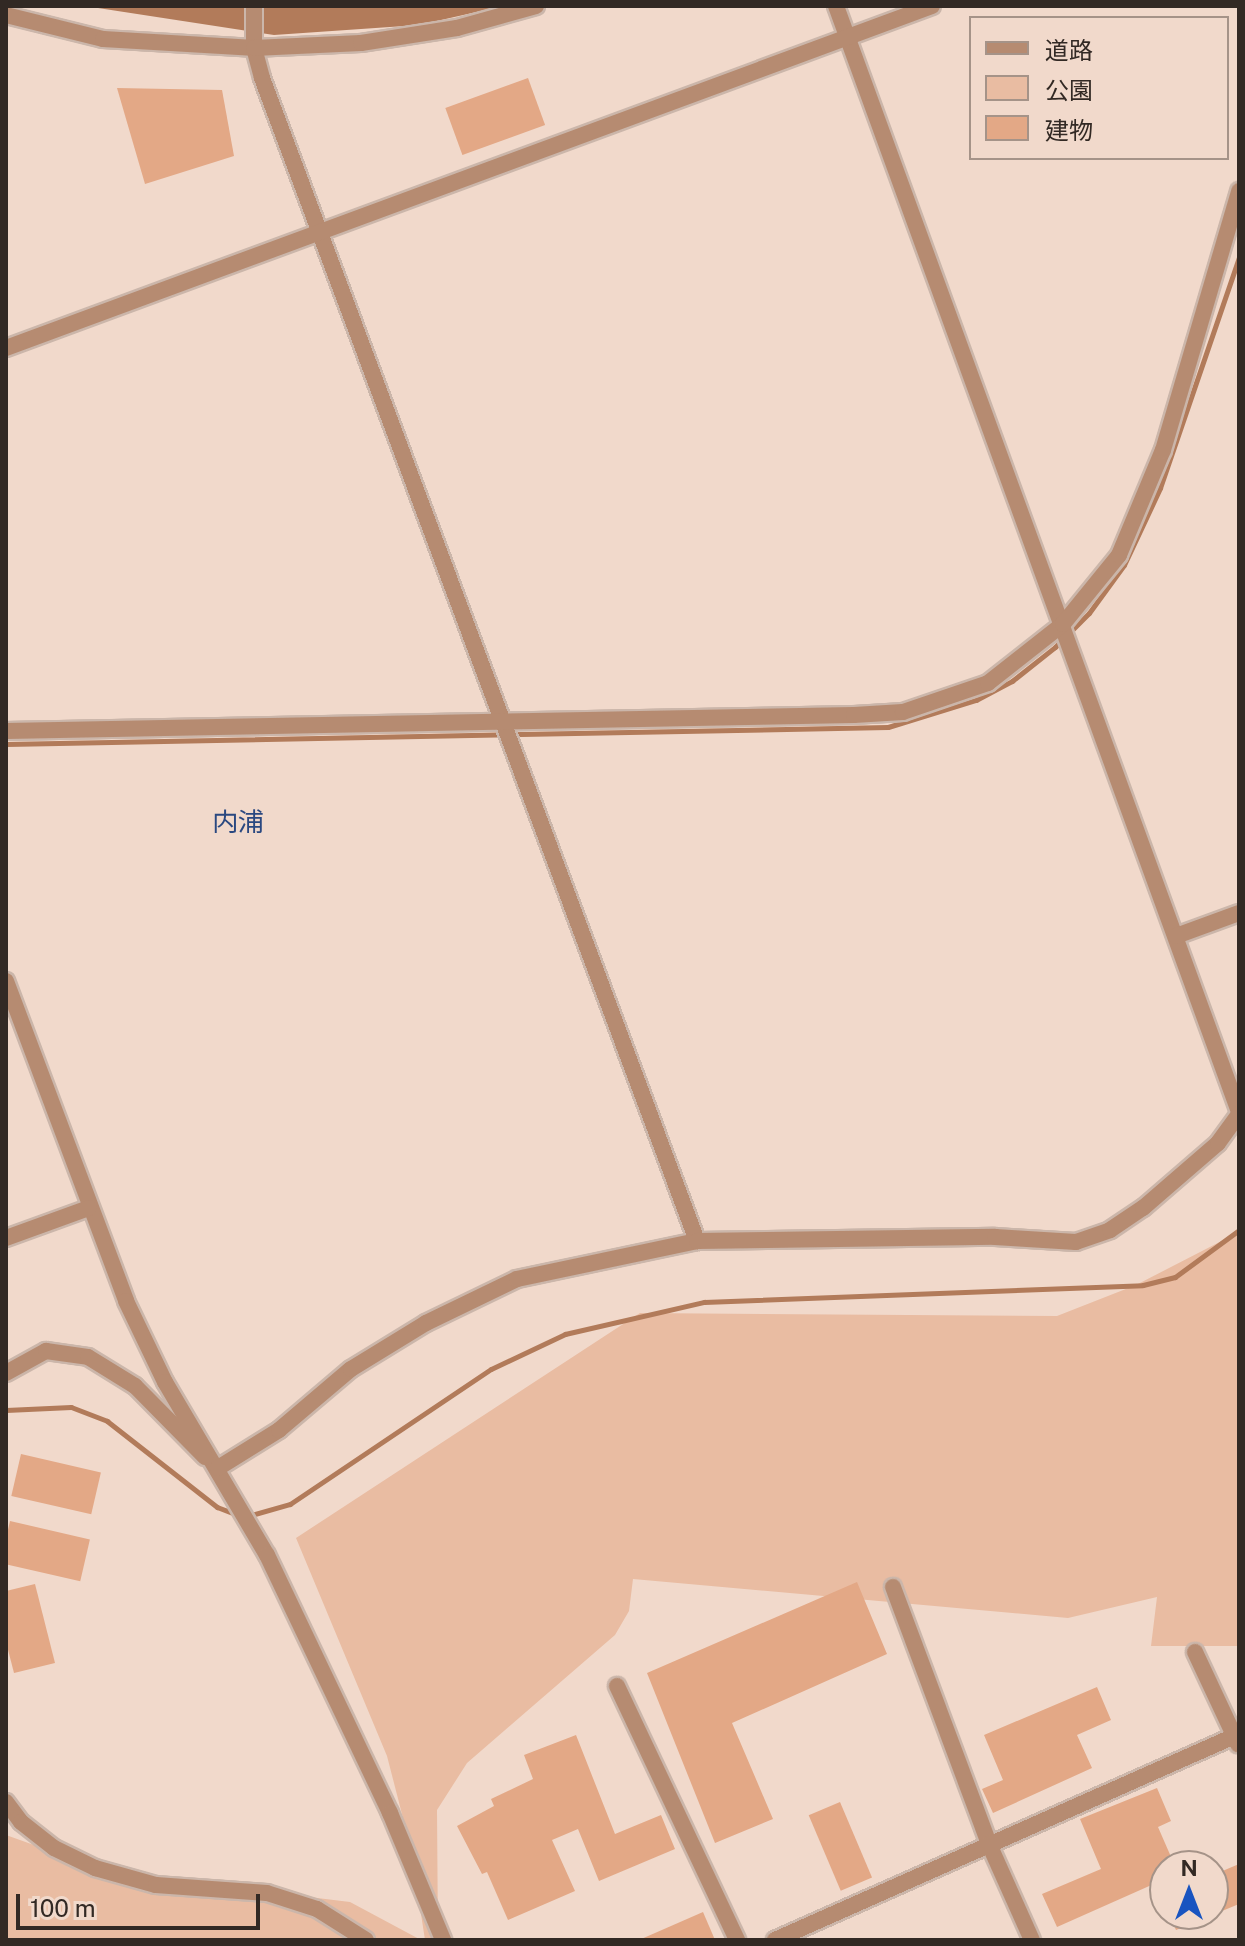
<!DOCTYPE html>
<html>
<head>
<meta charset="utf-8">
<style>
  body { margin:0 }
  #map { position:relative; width:1245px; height:1946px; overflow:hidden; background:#f1d9cb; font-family:"Public Sans","Noto Sans JP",sans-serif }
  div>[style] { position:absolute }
  .green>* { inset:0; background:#e9bca2 }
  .water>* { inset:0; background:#b27b5a }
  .stream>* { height:5px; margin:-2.5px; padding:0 2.5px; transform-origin:2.5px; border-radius:2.5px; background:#b27b5a }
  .building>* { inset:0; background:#e3a886; transform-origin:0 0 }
  .roads { filter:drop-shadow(2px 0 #cbb6aa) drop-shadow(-2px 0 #cbb6aa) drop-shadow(0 2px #cbb6aa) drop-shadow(0 -2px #cbb6aa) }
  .minor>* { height:16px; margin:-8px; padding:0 8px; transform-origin:8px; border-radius:8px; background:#b68b71 }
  span { translate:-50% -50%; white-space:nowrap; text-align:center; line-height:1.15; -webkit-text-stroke:6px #f1d9cb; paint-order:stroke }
  .neighbourhood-label { font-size:26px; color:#2a4880 }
  .frame { position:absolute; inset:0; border:8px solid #322924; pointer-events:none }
  .legend { position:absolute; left:969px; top:16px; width:260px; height:144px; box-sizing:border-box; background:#f1d9cb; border:2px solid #a59388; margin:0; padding:10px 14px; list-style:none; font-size:24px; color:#322924 }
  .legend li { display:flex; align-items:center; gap:16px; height:40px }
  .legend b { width:40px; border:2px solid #a59388 }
  .north { position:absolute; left:1149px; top:1850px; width:80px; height:80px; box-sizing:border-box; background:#f1d9cb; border:2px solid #a59388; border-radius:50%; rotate:0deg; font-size:22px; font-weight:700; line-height:32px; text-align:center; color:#322924 }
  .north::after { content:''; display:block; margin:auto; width:28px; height:36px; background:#1954c0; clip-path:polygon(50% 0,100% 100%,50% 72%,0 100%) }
  .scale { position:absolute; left:16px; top:1894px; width:244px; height:36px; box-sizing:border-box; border:4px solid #322924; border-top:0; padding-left:10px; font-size:24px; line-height:28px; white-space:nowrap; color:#322924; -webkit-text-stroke:6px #f1d9cb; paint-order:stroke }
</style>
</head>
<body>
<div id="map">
  <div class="green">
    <i style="clip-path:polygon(1239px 1232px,1239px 1646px,1151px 1646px,1157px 1597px,1068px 1618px,633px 1579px,629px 1611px,615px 1635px,467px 1763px,437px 1810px,438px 1940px,425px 1940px,411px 1849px,387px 1756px,296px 1538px,640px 1313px,1057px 1316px,1136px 1285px)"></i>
    <i style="clip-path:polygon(6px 1835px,112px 1873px,350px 1902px,421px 1940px,6px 1940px)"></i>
  </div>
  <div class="water">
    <i style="clip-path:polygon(85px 6px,503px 6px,419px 25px,274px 35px)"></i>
  </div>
  <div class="stream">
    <i style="left:6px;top:744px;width:882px;rotate:-1.1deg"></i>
    <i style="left:888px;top:727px;width:92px;rotate:-17.1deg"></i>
    <i style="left:976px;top:700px;width:41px;rotate:-27.8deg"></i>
    <i style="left:1012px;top:681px;width:55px;rotate:-38.3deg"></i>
    <i style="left:1055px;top:647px;width:48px;rotate:-45deg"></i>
    <i style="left:1089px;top:613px;width:59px;rotate:-53.9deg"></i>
    <i style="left:1124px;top:565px;width:85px;rotate:-64.9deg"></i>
    <i style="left:1160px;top:488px;width:244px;rotate:-71.1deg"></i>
    <i style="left:6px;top:1410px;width:65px;rotate:-2.6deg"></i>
    <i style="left:71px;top:1407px;width:39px;rotate:21deg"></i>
    <i style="left:107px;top:1421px;width:140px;rotate:38deg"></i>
    <i style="left:217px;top:1507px;width:22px;rotate:21deg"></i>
    <i style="left:248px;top:1516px;width:44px;rotate:-15.9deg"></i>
    <i style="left:290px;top:1504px;width:242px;rotate:-33.9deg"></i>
    <i style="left:491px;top:1369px;width:82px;rotate:-25.3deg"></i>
    <i style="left:565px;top:1334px;width:143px;rotate:-13deg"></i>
    <i style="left:704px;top:1302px;width:439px;rotate:-2.2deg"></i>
    <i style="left:1143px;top:1285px;width:33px;rotate:-14deg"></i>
    <i style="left:1175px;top:1277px;width:79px;rotate:-36.3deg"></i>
  </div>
  <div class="building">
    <i style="left:528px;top:78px;width:50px;height:88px;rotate:70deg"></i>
    <i style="clip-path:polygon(117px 88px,222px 90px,234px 156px,145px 184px)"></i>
    <i style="left:21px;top:1454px;width:82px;height:43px;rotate:13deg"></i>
    <i style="left:10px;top:1521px;width:82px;height:43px;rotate:13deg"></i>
    <i style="clip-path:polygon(857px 1582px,887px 1654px,732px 1723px,773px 1819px,715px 1843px,647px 1673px)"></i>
    <i style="clip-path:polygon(35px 1584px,55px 1663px,14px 1673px,6px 1642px,6px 1591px)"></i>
    <i style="clip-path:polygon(1097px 1687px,1111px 1720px,1077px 1735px,1092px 1768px,993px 1813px,982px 1789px,1003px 1780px,984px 1735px)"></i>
    <i style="clip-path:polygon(576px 1735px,615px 1834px,661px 1815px,675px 1849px,599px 1881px,578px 1829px,552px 1840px,575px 1891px,508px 1920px,487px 1872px,482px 1874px,457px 1826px,494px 1806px,491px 1799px,533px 1779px,524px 1755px)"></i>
    <i style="clip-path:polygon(1157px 1788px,1171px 1821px,1158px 1827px,1175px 1866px,1165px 1866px,1165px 1879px,1057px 1927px,1042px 1894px,1101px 1869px,1080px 1819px)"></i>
    <i style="left:840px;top:1802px;width:82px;height:34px;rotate:67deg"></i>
    <i style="clip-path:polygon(1239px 1864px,1239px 1904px,1176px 1930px,1169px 1914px,1213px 1914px,1213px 1875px)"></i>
    <i style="clip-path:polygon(703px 1912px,715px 1940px,639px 1940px)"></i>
  </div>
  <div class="roads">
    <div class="minor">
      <i style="left:254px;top:6px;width:42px;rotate:90deg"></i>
      <i style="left:254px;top:48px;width:31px;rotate:75deg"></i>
      <i style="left:262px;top:78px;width:1242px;rotate:69.49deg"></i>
      <i style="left:836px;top:6px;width:1177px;rotate:69.98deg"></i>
      <i style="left:6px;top:15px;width:100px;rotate:13.9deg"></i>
      <i style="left:103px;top:39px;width:151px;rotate:3.4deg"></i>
      <i style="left:254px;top:48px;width:107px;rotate:-2.7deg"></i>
      <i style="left:361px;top:43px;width:97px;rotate:-8.9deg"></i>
      <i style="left:457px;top:28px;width:82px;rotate:-15.6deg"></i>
      <i style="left:6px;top:348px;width:987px;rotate:-20.27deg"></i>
      <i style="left:6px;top:731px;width:848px;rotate:-1.08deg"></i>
      <i style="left:854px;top:715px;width:49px;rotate:-3.5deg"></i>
      <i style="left:903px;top:712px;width:90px;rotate:-18.8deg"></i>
      <i style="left:988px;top:683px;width:95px;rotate:-38.2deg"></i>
      <i style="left:1063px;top:624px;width:89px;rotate:-50.9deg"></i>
      <i style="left:1119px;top:555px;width:114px;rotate:-67.3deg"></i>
      <i style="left:1163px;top:450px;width:270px;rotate:-73.6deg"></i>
      <i style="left:1176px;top:936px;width:67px;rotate:-20.1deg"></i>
      <i style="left:6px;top:981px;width:342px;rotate:69.4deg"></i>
      <i style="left:126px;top:1301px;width:90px;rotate:64.3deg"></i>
      <i style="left:165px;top:1382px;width:201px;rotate:59.5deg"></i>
      <i style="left:267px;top:1555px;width:286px;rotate:64.5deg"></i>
      <i style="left:390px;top:1813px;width:138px;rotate:67.3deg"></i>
      <i style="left:6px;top:1238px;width:88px;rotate:-19.9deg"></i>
      <i style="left:6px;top:1373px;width:46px;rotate:-28.8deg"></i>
      <i style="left:46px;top:1351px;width:42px;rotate:8.1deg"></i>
      <i style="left:88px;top:1357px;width:55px;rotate:31.7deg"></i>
      <i style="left:135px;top:1386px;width:100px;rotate:45.4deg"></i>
      <i style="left:218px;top:1468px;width:72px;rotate:-31.9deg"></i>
      <i style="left:279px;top:1430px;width:94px;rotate:-40.3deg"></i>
      <i style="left:351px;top:1369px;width:88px;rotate:-31.5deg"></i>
      <i style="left:426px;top:1323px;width:101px;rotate:-25.8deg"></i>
      <i style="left:517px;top:1279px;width:184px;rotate:-11.9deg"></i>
      <i style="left:697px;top:1241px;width:298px;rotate:-0.8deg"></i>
      <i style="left:995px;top:1237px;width:81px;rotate:3.5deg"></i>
      <i style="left:1076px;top:1242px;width:36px;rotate:-19deg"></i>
      <i style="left:1110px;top:1230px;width:40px;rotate:-34deg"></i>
      <i style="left:1143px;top:1208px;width:99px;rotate:-40.9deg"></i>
      <i style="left:1218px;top:1143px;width:36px;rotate:-54deg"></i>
      <i style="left:893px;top:1587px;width:274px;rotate:69.5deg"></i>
      <i style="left:989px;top:1844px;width:105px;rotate:65.9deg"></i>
      <i style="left:1195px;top:1652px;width:102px;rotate:64.9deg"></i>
      <i style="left:617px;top:1686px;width:281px;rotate:64.7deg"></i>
      <i style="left:6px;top:1802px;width:25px;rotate:53deg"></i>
      <i style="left:21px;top:1822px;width:42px;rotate:38.2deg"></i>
      <i style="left:54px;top:1848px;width:46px;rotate:26deg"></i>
      <i style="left:95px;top:1868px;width:63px;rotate:15.6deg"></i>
      <i style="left:156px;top:1885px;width:111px;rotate:4.1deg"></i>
      <i style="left:267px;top:1893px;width:52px;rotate:17.7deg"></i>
      <i style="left:317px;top:1909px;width:58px;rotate:32.3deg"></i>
      <i style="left:775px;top:1940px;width:508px;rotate:-23.94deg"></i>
    </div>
  </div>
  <div class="neighbourhood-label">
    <span style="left:238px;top:822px">内浦</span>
  </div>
  <div class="frame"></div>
  <ul class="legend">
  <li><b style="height:10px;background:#b68b71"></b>道路</li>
  <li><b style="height:22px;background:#e9bca2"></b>公園</li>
  <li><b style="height:22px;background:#e3a886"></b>建物</li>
  </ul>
  <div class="north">N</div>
  <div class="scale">100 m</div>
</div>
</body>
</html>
